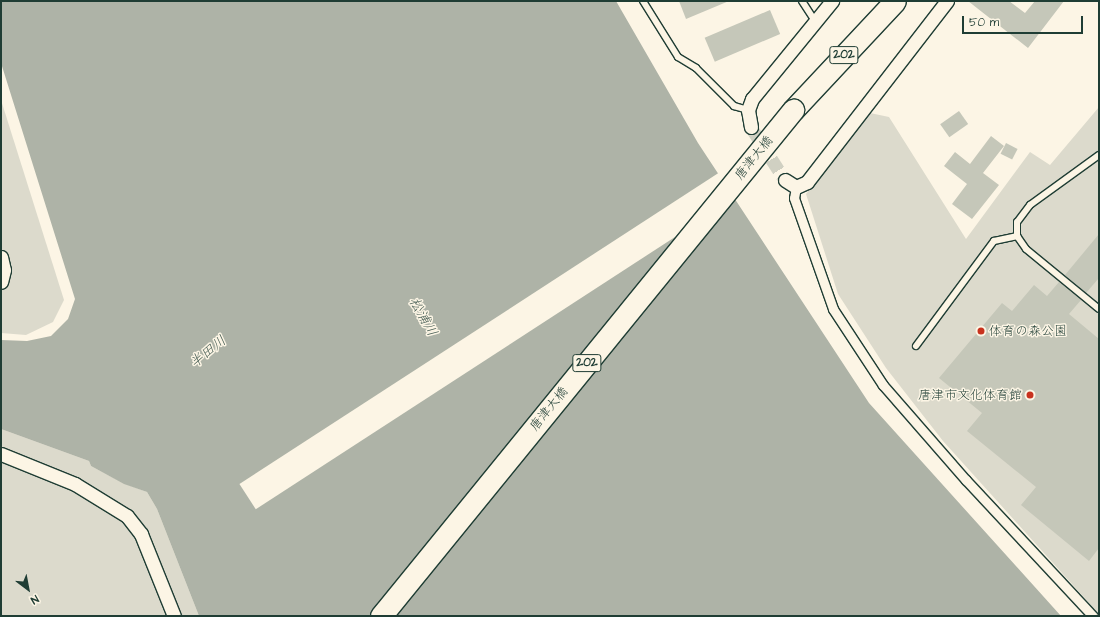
<!DOCTYPE html>
<html>
<head>
<meta charset="utf-8">
<style>
  body { margin:0 }
  #map { position:relative; width:1100px; height:617px; overflow:hidden; background:#fcf5e5; font-family:"Architects Daughter","Klee One",sans-serif }
  div>[style] { position:absolute }
  .green>* { inset:0; background:#dcdacc }
  .water>* { inset:0; background:#aeb3a7 }
  .pier>* { inset:0; background:#fcf5e5; transform-origin:0 0 }
  .building>* { inset:0; background:#c5c7b9; transform-origin:0 0 }
  .minor-tunnel>* { height:13px; margin-top:-6.5px; transform-origin:0; background:repeating-linear-gradient(90deg,#d0d0c2 0 13px,transparent 0 19px) }
  .roads { filter:drop-shadow(1px 0 #1f3d34) drop-shadow(-1px 0 #1f3d34) drop-shadow(0 1px #1f3d34) drop-shadow(0 -1px #1f3d34) }
  .service>* { height:6px; margin:-3px; padding:0 3px; transform-origin:3px; border-radius:3px; background:#fcf5e5 }
  .pedestrian>* { height:9px; margin:-4.5px; padding:0 4.5px; transform-origin:4.5px; border-radius:4.5px; background:#fcf5e5 }
  .minor>* { height:13px; margin:-6.5px; padding:0 6.5px; transform-origin:6.5px; border-radius:6.5px; background:#fcf5e5 }
  .trunk>* { height:21px; margin:-10.5px; padding:0 10.5px; transform-origin:10.5px; border-radius:10.5px; background:#fcf5e5 }
  .bridges { filter:drop-shadow(1px 0 #1f3d34) drop-shadow(-1px 0 #1f3d34) drop-shadow(0 1px #1f3d34) drop-shadow(0 -1px #1f3d34) }
  .trunk-bridge>* { height:21px; margin:-10.5px; padding:0 10.5px; transform-origin:10.5px; border-radius:10.5px; background:#fcf5e5 }
  .dots>* { width:11px; height:11px; translate:-50% -50%; box-sizing:border-box; border:2px solid #fcf5e5; border-radius:50% }
  span { translate:-50% -50%; white-space:nowrap; text-align:center; line-height:1.15; -webkit-text-stroke:3px #fcf5e5; paint-order:stroke }
  .shield-label span { padding:1px 3px; background:#fcf5e5; border:1px solid; border-radius:3px; -webkit-text-stroke-width:0 }
  .shield-label { font-size:12px; color:#1f3d34; font-weight:700 }
  .street-label { font-size:13px; color:#1f3d34 }
  .poi-label { font-size:13px; color:#1f3d34 }
  .left { translate:0 -50%; text-align:left }
  .right { translate:-100% -50%; text-align:right }
  .water-label { font-size:14px; color:#435a51; font-style:italic }
  .frame { position:absolute; inset:0; border:2px solid #1f3d34; pointer-events:none }
  .north { position:absolute; left:8px; top:569px; width:40px; height:40px; -webkit-text-stroke:3px #fcf5e5; paint-order:stroke; rotate:148deg; font-size:11px; font-weight:700; line-height:16px; text-align:center; color:#1f3d34 }
  .north::after { content:''; display:block; margin:auto; width:14px; height:18px; background:#1f3d34; clip-path:polygon(50% 0,100% 100%,50% 72%,0 100%) }
  .scale { position:absolute; left:962px; top:16px; width:121px; height:18px; box-sizing:border-box; border:2px solid #1f3d34; border-top:0; padding-left:5px; font-size:12px; line-height:14px; white-space:nowrap; color:#1f3d34; -webkit-text-stroke:3px #fcf5e5; paint-order:stroke }
</style>
</head>
<body>
<div id="map">
  <div class="green">
    <i style="clip-path:polygon(1px 100px,64px 300px,53px 322px,26px 335px,1px 333px)"></i>
    <i style="clip-path:polygon(1099px 107px,1099px 614px,943px 441px,886px 368px,838px 294px,806px 194px,870px 113px,889px 117px,966px 239px,1030px 152px,1050px 165px)"></i>
    <i style="clip-path:polygon(1px 429px,89px 461px,91px 466px,123px 483px,147px 492px,157px 509px,199px 616px,181px 616px,158px 555px,145px 531px,78px 480px,1px 447px)"></i>
    <i style="clip-path:polygon(1px 460px,74px 488px,127px 523px,138px 536px,171px 616px,1px 616px)"></i>
  </div>
  <div class="water">
    <i style="clip-path:polygon(1px 1px,616px 1px,698px 143px,869px 403px,1061px 616px,199px 616px,157px 509px,147px 492px,124px 484px,91px 466px,89px 461px,1px 429px,1px 340px,27px 341px,51px 336px,68px 319px,75px 299px,1px 63px)"></i>
  </div>
  <div class="pier">
    <i style="left:720px;top:172px;width:30px;height:573px;rotate:57deg"></i>
  </div>
  <div class="building">
    <i style="clip-path:polygon(679px 1px,729px 1px,686px 19px)"></i>
    <i style="clip-path:polygon(968px 1px,1009px 1px,1025px 13px,1035px 1px,1064px 1px,1028px 48px)"></i>
    <i style="left:770px;top:10px;width:26px;height:71px;rotate:67deg"></i>
    <i style="left:959px;top:111px;width:16px;height:23px;rotate:55deg"></i>
    <i style="clip-path:polygon(991px 136px,1004px 146px,983px 173px,999px 185px,972px 219px,952px 204px,967px 184px,944px 166px,955px 152px,970px 164px)"></i>
    <i style="left:1006px;top:143px;width:13px;height:12px;rotate:27deg"></i>
    <i style="clip-path:polygon(1099px 234px,1099px 278px,1086px 293px,1065px 275px)"></i>
    <i style="clip-path:polygon(1059px 282px,1081px 300px,1069px 314px,1099px 339px,1099px 548px,1089px 561px,1021px 505px,1036px 487px,967px 431px,982px 413px,939px 378px,1002px 303px,1012px 311px,1034px 285px,1047px 296px)"></i>
  </div>
  <div class="minor-tunnel">
    <i style="left:751px;top:127px;width:63px;rotate:57.3deg"></i>
  </div>
  <div class="roads">
    <div class="service">
      <i style="left:643px;top:1px;width:66px;rotate:58deg"></i>
      <i style="left:678px;top:57px;width:21px;rotate:31deg"></i>
      <i style="left:696px;top:68px;width:54px;rotate:45deg"></i>
      <i style="left:734px;top:106px;width:15px;rotate:16deg"></i>
      <i style="left:802px;top:1px;width:24px;rotate:57deg"></i>
      <i style="left:1099px;top:155px;width:85px;rotate:144.1deg"></i>
      <i style="left:1030px;top:205px;width:21px;rotate:127deg"></i>
      <i style="left:1017px;top:222px;width:14px;rotate:90deg"></i>
      <i style="left:1017px;top:236px;width:16px;rotate:55deg"></i>
      <i style="left:1026px;top:249px;width:94px;rotate:39.4deg"></i>
      <i style="left:916px;top:346px;width:131px;rotate:-53.4deg"></i>
      <i style="left:994px;top:241px;width:24px;rotate:-12deg"></i>
    </div>
    <div class="pedestrian">
      <i style="left:796px;top:187px;width:11px;rotate:100deg"></i>
      <i style="left:794px;top:198px;width:118px;rotate:70.6deg"></i>
      <i style="left:833px;top:309px;width:91px;rotate:56.7deg"></i>
      <i style="left:883px;top:385px;width:126px;rotate:48.9deg"></i>
      <i style="left:966px;top:480px;width:186px;rotate:47deg"></i>
    </div>
    <div class="minor">
      <i style="left:751px;top:127px;width:17px;rotate:-100deg"></i>
      <i style="left:748px;top:110px;width:12px;rotate:-70deg"></i>
      <i style="left:752px;top:99px;width:127px;rotate:-50.8deg"></i>
      <i style="left:785px;top:180px;width:13px;rotate:32deg"></i>
      <i style="left:796px;top:187px;width:12px;rotate:-24deg"></i>
      <i style="left:807px;top:182px;width:229px;rotate:-52.3deg"></i>
      <i style="left:1px;top:257px;width:13px;rotate:77deg"></i>
      <i style="left:4px;top:270px;width:12px;rotate:104deg"></i>
      <i style="left:1px;top:454px;width:80px;rotate:22.1deg"></i>
      <i style="left:75px;top:484px;width:61px;rotate:31.6deg"></i>
      <i style="left:127px;top:516px;width:23px;rotate:52deg"></i>
      <i style="left:141px;top:534px;width:88px;rotate:68.1deg"></i>
    </div>
    <div class="trunk">
      <i style="left:793px;top:110px;width:149px;rotate:-46.9deg"></i>
    </div>
  </div>
  <div class="bridges">
    <div class="trunk-bridge">
      <i style="left:381px;top:616px;width:653px;rotate:-50.85deg"></i>
    </div>
  </div>
  <div class="dots">
    <i style="left:981px;top:331px;background:#c8321e"></i>
    <i style="left:1030px;top:395px;background:#c8321e"></i>
  </div>
  <div class="shield-label">
    <span style="left:844px;top:55px">202</span>
    <span style="left:587px;top:363px">202</span>
  </div>
  <div class="street-label">
    <span style="left:754px;top:158px;rotate:-51deg">唐津大橋</span>
    <span style="left:549px;top:409px;rotate:-51deg">唐津大橋</span>
  </div>
  <div class="poi-label">
    <span class="left" style="left:989px;top:331px">体育の森公園</span>
    <span class="right" style="left:1022px;top:395px">唐津市文化体育館</span>
  </div>
  <div class="water-label">
    <span style="left:423px;top:317px;rotate:61deg">松浦川</span>
    <span style="left:208px;top:352px;rotate:-39deg">半田川</span>
  </div>
  <div class="frame"></div>
  <div class="north">N</div>
  <div class="scale">50 m</div>
</div>
</body>
</html>
